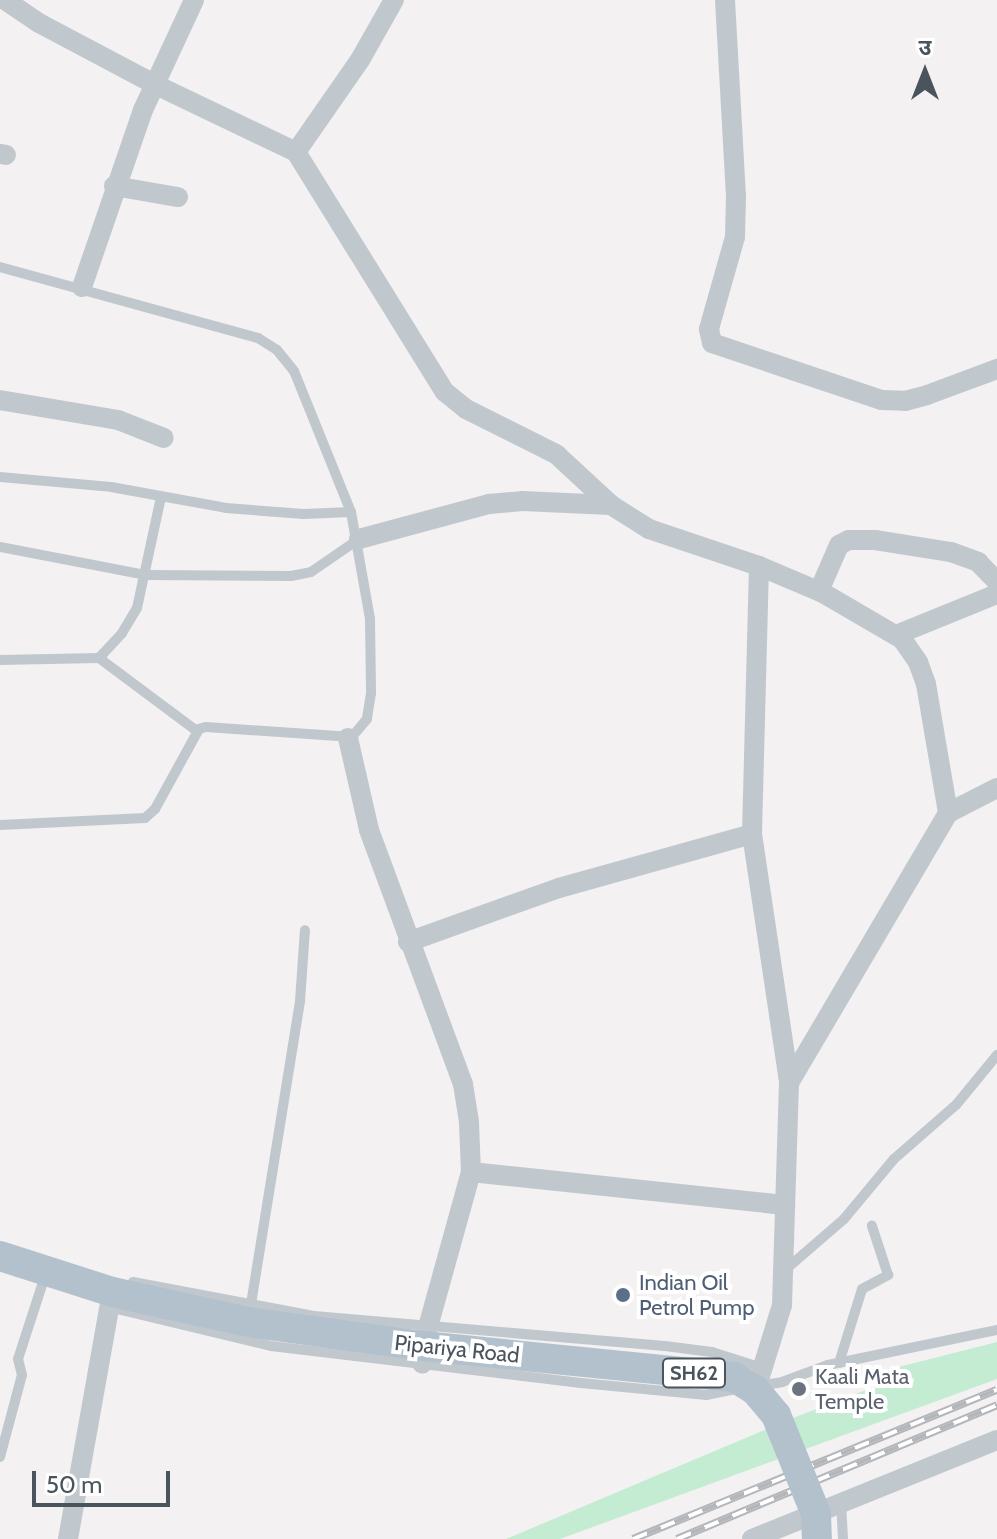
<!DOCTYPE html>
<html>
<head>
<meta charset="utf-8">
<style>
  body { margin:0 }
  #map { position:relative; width:997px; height:1539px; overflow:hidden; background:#f3f1f1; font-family:Cabin,"Noto Sans Devanagari",sans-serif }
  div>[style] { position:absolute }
  .green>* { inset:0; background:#c4ecd2 }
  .service>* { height:10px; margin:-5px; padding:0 5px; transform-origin:5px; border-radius:5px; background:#c0c8ce }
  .minor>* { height:20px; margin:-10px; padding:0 10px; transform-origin:10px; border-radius:10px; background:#c0c8ce }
  .primary>* { height:30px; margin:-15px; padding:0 15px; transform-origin:15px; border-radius:15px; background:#b3c1cd }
  .rail>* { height:8px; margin-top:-4px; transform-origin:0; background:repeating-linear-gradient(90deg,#fff 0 15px,#b3b6ba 0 30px); box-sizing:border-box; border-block:2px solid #b3b6ba }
  .primary-bridge>* { height:30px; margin:-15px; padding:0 15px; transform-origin:15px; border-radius:15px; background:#b3c1cd }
  .dots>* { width:22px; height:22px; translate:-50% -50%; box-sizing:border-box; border:4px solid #fff; border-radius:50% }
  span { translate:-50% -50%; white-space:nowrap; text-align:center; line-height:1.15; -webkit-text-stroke:8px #fff; paint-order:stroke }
  .shield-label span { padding:2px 6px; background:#fff; border:2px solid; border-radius:6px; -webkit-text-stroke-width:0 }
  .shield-label { font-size:20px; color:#4a545d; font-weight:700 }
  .service-label { font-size:22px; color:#4e5e75 }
  .left { translate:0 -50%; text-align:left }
  .street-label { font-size:22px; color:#4a545d }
  .worship-label { font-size:22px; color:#5b616d }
  .north { position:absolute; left:885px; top:32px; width:80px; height:80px; -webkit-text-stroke:6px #fff; paint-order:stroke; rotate:0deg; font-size:22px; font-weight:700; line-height:32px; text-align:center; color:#4a545d }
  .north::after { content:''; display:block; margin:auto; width:28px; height:36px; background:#4a545d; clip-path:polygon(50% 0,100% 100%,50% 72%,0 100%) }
  .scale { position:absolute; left:32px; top:1471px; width:138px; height:36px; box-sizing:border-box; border:4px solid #4a545d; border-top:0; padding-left:10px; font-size:24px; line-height:28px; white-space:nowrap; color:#4a545d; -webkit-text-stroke:6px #fff; paint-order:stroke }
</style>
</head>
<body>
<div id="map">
  <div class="green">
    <i style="clip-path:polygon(997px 1342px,997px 1379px,560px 1539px,506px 1539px,793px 1418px,874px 1387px,871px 1374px)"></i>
  </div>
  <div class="service">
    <i style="left:0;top:267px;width:268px;rotate:15.4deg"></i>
    <i style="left:258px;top:338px;width:22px;rotate:32deg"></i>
    <i style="left:277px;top:350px;width:27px;rotate:51deg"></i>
    <i style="left:294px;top:371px;width:152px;rotate:68deg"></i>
    <i style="left:351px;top:512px;width:109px;rotate:79.9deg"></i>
    <i style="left:370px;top:619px;width:74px;rotate:89.2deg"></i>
    <i style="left:371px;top:693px;width:26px;rotate:99deg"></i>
    <i style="left:367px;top:719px;width:23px;rotate:130deg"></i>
    <i style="left:352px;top:737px;width:146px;rotate:-176.1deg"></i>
    <i style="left:206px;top:727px;width:7px;rotate:164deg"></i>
    <i style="left:199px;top:729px;width:91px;rotate:118.8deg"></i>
    <i style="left:155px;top:809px;width:13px;rotate:138deg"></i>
    <i style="left:145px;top:818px;width:145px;rotate:177.2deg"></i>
    <i style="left:0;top:477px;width:111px;rotate:5.1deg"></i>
    <i style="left:111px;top:487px;width:117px;rotate:10.3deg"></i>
    <i style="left:226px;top:508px;width:78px;rotate:4.4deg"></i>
    <i style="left:304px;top:514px;width:47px;rotate:-2.4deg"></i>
    <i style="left:0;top:547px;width:149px;rotate:10.9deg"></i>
    <i style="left:146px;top:575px;width:145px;rotate:0.4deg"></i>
    <i style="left:291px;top:576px;width:20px;rotate:-11deg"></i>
    <i style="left:311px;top:572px;width:58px;rotate:-34.5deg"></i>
    <i style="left:99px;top:658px;width:122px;rotate:36.7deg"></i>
    <i style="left:0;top:660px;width:99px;rotate:-1.2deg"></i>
    <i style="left:99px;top:658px;width:34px;rotate:-47deg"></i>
    <i style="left:122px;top:633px;width:29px;rotate:-59deg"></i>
    <i style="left:137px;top:608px;width:114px;rotate:-77.8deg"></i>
    <i style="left:785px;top:1270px;width:78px;rotate:-40.8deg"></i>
    <i style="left:844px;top:1219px;width:78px;rotate:-50.2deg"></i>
    <i style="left:894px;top:1159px;width:82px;rotate:-41.1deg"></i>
    <i style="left:956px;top:1105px;width:65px;rotate:-50.6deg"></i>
    <i style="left:133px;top:1282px;width:184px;rotate:10.6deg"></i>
    <i style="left:314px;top:1316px;width:352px;rotate:4.9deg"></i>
    <i style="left:665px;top:1346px;width:47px;rotate:7.3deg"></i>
    <i style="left:712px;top:1352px;width:52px;rotate:17.7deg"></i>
    <i style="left:116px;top:1300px;width:11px;rotate:63deg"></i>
    <i style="left:121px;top:1310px;width:154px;rotate:13.5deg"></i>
    <i style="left:271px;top:1346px;width:312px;rotate:6.8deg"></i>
    <i style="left:581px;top:1383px;width:126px;rotate:5.5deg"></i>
    <i style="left:706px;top:1395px;width:33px;rotate:-11deg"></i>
    <i style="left:251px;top:1304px;width:307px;rotate:-80.8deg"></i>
    <i style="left:300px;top:1001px;width:71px;rotate:-86deg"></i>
    <i style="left:839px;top:1363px;width:77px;rotate:-72.7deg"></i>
    <i style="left:862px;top:1289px;width:30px;rotate:-28deg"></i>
    <i style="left:888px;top:1275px;width:52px;rotate:-108.1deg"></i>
    <i style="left:758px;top:1386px;width:24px;rotate:-9deg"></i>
    <i style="left:782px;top:1382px;width:49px;rotate:-20.3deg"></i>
    <i style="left:828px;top:1365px;width:173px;rotate:-11.7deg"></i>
    <i style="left:0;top:1457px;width:85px;rotate:-75deg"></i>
    <i style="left:22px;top:1375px;width:16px;rotate:-104deg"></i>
    <i style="left:18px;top:1359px;width:90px;rotate:-72deg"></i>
    <i style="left:841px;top:1501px;width:38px;rotate:87deg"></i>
  </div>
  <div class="minor">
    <i style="left:5px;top:0;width:41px;rotate:34.1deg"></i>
    <i style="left:39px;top:23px;width:130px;rotate:27.9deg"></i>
    <i style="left:154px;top:84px;width:157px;rotate:25.6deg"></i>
    <i style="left:296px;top:152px;width:282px;rotate:58.2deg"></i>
    <i style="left:445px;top:392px;width:27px;rotate:39deg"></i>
    <i style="left:466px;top:409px;width:101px;rotate:26.6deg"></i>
    <i style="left:556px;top:454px;width:75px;rotate:42.8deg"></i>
    <i style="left:611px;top:505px;width:45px;rotate:32.3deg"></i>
    <i style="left:649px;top:529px;width:116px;rotate:18.6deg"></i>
    <i style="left:759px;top:566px;width:69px;rotate:22.9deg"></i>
    <i style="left:823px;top:593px;width:91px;rotate:30.2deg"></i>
    <i style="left:902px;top:639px;width:28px;rotate:55deg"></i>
    <i style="left:918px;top:662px;width:23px;rotate:70deg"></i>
    <i style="left:926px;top:684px;width:131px;rotate:80.3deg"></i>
    <i style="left:725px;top:0;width:196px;rotate:86.8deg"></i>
    <i style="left:736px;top:196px;width:41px;rotate:91.4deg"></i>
    <i style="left:735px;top:237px;width:96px;rotate:105.8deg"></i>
    <i style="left:709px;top:329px;width:14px;rotate:78deg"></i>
    <i style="left:712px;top:343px;width:178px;rotate:18.6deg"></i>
    <i style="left:881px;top:400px;width:24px;rotate:2deg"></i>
    <i style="left:905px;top:401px;width:23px;rotate:-15deg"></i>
    <i style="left:927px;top:395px;width:75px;rotate:-20.4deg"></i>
    <i style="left:296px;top:152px;width:112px;rotate:-55.2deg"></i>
    <i style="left:360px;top:60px;width:69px;rotate:-60.5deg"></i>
    <i style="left:0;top:154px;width:6px;rotate:9deg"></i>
    <i style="left:114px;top:186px;width:65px;rotate:9.8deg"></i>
    <i style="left:82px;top:287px;width:187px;rotate:-71deg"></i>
    <i style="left:143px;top:110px;width:121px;rotate:-65.1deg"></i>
    <i style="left:0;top:400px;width:120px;rotate:9.6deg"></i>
    <i style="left:118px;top:420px;width:49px;rotate:21.4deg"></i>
    <i style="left:359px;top:539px;width:135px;rotate:-15.1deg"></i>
    <i style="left:489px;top:504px;width:33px;rotate:-5deg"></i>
    <i style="left:522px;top:501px;width:89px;rotate:2.6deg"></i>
    <i style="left:759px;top:566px;width:268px;rotate:91.5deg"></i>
    <i style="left:752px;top:834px;width:252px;rotate:81.5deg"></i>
    <i style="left:819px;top:591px;width:50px;rotate:-66.5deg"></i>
    <i style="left:839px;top:545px;width:11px;rotate:-27deg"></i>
    <i style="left:849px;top:540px;width:26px"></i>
    <i style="left:875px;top:540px;width:77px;rotate:9deg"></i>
    <i style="left:951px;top:552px;width:29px;rotate:20deg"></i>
    <i style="left:978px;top:562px;width:28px;rotate:46deg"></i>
    <i style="left:896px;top:635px;width:109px;rotate:-22.1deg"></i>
    <i style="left:348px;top:738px;width:94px;rotate:77.1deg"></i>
    <i style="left:369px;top:830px;width:271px;rotate:69.7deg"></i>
    <i style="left:463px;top:1084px;width:39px;rotate:81deg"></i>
    <i style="left:469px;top:1123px;width:49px;rotate:87.7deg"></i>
    <i style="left:471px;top:1172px;width:161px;rotate:105.5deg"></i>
    <i style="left:428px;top:1327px;width:37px;rotate:99deg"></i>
    <i style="left:408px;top:942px;width:160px;rotate:-19.7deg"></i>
    <i style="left:559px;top:888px;width:200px;rotate:-15.6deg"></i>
    <i style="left:471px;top:1172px;width:316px;rotate:6deg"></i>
    <i style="left:757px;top:1386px;width:85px;rotate:-72.8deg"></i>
    <i style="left:782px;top:1305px;width:222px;rotate:-88.2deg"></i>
    <i style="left:789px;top:1083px;width:313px;rotate:-59.5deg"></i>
    <i style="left:948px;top:813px;width:55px;rotate:-27deg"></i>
    <i style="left:68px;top:1539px;width:251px;rotate:-79.9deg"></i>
    <i style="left:752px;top:1539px;width:264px;rotate:-22deg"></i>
  </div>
  <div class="primary">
    <i style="left:0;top:1256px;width:118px;rotate:17.8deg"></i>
  </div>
  <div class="rail">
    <i style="left:633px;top:1539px;width:393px;rotate:-22.3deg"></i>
    <i style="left:677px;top:1539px;width:347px;rotate:-22.7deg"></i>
  </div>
  <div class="primary-bridge">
    <i style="left:112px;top:1292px;width:139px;rotate:12.4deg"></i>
    <i style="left:248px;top:1322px;width:177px;rotate:7.8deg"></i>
    <i style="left:423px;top:1346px;width:313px;rotate:5.7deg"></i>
    <i style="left:734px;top:1377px;width:25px;rotate:32deg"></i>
    <i style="left:755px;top:1390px;width:33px;rotate:50deg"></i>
    <i style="left:776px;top:1415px;width:107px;rotate:68deg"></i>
    <i style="left:816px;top:1514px;width:25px;rotate:88deg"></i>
  </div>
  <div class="dots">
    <i style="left:623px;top:1295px;background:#5c6f8a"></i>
    <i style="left:799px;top:1389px;background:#6b7280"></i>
  </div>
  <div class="shield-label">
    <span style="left:694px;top:1373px">SH62</span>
  </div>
  <div class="service-label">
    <span class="left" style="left:639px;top:1295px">Indian Oil<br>Petrol Pump</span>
  </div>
  <div class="street-label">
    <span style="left:457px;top:1349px;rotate:6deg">Pipariya Road</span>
  </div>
  <div class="worship-label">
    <span class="left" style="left:815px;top:1389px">Kaali Mata<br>Temple</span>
  </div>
  <div class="north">उ</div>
  <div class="scale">50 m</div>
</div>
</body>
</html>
